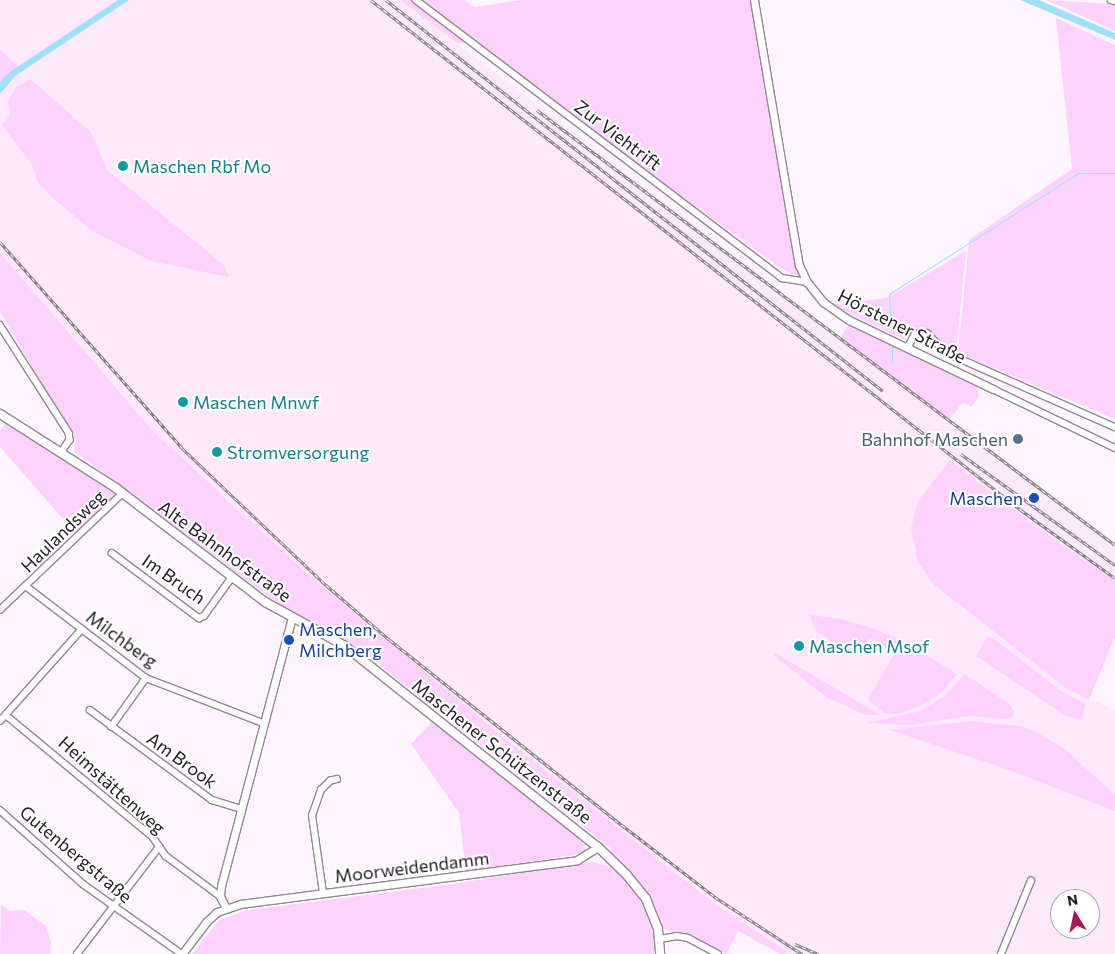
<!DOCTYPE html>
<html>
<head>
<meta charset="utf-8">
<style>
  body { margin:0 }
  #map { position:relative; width:1115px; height:954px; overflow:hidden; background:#fff5ff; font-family:Commissioner,sans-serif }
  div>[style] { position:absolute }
  .built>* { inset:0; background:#fceafc }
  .green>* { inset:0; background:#fdd2fd }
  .water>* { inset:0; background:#9ee0fb }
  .stream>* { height:1px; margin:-0.5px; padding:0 0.5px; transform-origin:0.5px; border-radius:0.5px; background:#9ee0fb }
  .roads { filter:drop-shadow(1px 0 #928792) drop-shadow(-1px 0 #928792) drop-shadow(0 1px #928792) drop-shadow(0 -1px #928792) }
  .minor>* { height:5.5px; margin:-2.75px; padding:0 2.75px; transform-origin:2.75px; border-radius:2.75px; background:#fff }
  .tertiary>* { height:7px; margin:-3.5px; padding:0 3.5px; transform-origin:3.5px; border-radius:3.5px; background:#fff }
  .secondary>* { height:8px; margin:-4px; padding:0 4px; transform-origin:4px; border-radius:4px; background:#fff }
  .rail>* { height:3px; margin-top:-1.5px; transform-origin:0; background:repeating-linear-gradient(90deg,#fff 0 4px,#847e84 0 8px); box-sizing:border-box; border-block:1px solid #847e84 }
  .dots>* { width:14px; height:14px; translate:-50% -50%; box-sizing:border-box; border:2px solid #fff; border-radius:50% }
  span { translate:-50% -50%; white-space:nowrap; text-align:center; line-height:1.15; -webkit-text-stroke:4px #fff; paint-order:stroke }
  .street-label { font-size:18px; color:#211d21 }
  .culture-label { font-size:18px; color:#0d838f }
  .left { translate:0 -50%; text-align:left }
  .service-label { font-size:18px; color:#4e5e75 }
  .right { translate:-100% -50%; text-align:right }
  .transit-label { font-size:18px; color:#164399 }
  .north { position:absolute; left:1050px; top:889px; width:50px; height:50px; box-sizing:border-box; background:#fff; border:1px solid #a6a5a6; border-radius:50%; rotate:350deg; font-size:14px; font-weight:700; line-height:20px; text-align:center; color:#211d21 }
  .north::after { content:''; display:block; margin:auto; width:18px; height:22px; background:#a61859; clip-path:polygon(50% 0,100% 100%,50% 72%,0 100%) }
</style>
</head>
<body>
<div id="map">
  <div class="built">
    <i style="clip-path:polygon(evenodd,0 0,400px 0,949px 420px,978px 435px,976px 441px,1115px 541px,1115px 581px,1031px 523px,950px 460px,933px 584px,1067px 689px,1115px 710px,1115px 954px,780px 954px,738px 931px,726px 954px,689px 936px,663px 929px,655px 938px,615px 869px,610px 848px,360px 649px,295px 616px,74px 451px,76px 441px,0 312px,0 0,1060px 899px,1090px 899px,1090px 929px,1060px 929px,1060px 899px)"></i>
  </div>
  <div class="green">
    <i style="clip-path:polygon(400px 0,464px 0,475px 7px,522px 0,751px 0,800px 278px,779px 267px,470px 42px,458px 44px)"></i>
    <i style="clip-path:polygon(1045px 0,1115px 4px,1115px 31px,1069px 10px)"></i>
    <i style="clip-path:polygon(1056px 18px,1115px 45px,1115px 419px,958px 353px,969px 240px,1072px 169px)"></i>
    <i style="clip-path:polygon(0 50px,18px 67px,0 82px)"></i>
    <i style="clip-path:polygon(30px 79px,91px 132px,107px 170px,224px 265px,229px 277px,151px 261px,92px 231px,52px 197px,37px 181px,32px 165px,2px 125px,10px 115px,8px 101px,16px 87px)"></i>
    <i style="clip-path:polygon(966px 251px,956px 352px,945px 348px,935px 335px,924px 329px,914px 330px,905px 340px,840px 309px,835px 304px,886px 298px)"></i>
    <i style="clip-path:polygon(0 253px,153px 431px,312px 578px,514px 746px,716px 905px,789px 953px,780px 954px,738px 931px,726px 954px,689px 936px,663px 929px,655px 938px,654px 954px,192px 954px,219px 920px,248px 910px,445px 885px,592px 862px,615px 868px,610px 848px,360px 649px,295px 616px,74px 451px,76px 441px,0 312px)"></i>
    <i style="clip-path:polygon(848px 325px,977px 387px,979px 396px,971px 407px,963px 402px,949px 420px,840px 338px)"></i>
    <i style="clip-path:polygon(7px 421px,120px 494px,77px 535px,0 447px,0 431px)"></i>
    <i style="clip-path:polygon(950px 460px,1031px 523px,1115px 581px,1115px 637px,1089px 700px,1067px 689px,933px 584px,918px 562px,911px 528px,918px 501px)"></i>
    <i style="clip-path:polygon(810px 615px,841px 619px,872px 628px,907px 643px,957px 674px,941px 693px,923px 705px,898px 714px,886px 714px,870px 702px,869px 697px,895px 653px,870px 638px,858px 656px,815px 631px)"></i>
    <i style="clip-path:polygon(987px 637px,993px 638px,1061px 691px,1085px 704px,1082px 720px,1066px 716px,976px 656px)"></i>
    <i style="clip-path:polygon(775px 653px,874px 711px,878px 715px,865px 715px,826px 697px,772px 654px)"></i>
    <i style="clip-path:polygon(965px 674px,1009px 704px,1015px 712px,1013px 716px,1008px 719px,969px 716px,908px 725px,866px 723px,921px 711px,946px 695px)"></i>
    <i style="clip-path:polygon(433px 721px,582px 837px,586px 853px,466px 871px,459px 813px,411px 744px)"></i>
    <i style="clip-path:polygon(971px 721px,1019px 726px,1036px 732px,1065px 749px,1115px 795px,1115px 811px,1006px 769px,890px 730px)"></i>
    <i style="clip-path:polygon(1px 904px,10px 911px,24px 910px,45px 925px,51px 941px,50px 954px,0 954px)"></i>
  </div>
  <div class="water">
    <i style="clip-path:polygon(118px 0,129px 0,15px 76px,0 94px,0 82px,10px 72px)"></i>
    <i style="clip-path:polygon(1020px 0,1039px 0,1115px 33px,1115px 40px)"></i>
  </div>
  <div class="stream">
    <i style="left:891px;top:332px;width:38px;rotate:-93deg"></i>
    <i style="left:889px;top:294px;width:224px;rotate:-32.6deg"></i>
    <i style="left:1078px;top:173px;width:37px"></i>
    <i style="left:892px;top:346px;width:15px;rotate:90deg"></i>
  </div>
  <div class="roads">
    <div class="minor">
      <i style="left:416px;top:0;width:460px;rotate:37.2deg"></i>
      <i style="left:782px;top:278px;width:25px;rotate:9deg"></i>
      <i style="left:1111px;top:0;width:4px;rotate:14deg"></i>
      <i style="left:0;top:325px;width:128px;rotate:57.4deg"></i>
      <i style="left:69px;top:433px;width:7px;rotate:82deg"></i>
      <i style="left:70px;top:440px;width:14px;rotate:124deg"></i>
      <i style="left:908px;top:347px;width:15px;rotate:-62deg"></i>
      <i style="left:915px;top:334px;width:12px;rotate:-5deg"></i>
      <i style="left:927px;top:333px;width:28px;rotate:45deg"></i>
      <i style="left:947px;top:353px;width:184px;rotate:23.8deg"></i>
      <i style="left:993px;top:389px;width:136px;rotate:25.8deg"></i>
      <i style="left:112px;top:553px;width:109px;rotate:36.8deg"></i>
      <i style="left:199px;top:618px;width:5px;rotate:-22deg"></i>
      <i style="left:204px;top:616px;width:48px;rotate:-54.3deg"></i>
      <i style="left:27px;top:587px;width:150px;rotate:37.4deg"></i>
      <i style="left:146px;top:678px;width:125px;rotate:21deg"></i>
      <i style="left:0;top:610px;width:170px;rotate:-43.6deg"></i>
      <i style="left:90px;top:710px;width:152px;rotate:36.4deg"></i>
      <i style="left:212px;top:800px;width:30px;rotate:17deg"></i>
      <i style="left:6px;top:715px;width:191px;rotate:39.7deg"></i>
      <i style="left:153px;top:837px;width:23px;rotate:56deg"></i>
      <i style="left:166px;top:856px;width:67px;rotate:36.5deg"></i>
      <i style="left:0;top:721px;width:123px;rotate:-48.3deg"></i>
      <i style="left:111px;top:727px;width:60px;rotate:-54.5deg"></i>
      <i style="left:0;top:810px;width:111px;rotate:41.7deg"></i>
      <i style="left:83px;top:884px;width:121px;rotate:35.3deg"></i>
      <i style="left:323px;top:893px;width:78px;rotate:-98.1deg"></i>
      <i style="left:312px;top:816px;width:28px;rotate:-71deg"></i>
      <i style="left:321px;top:790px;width:13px;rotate:-45deg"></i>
      <i style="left:330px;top:781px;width:7px;rotate:-16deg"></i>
      <i style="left:660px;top:939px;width:17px;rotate:-10deg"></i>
      <i style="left:677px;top:936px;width:11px;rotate:10deg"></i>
      <i style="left:688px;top:938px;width:34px;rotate:28deg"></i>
      <i style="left:77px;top:954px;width:135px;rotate:-52.5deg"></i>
      <i style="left:1001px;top:954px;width:79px;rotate:-67.7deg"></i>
    </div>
    <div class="tertiary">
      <i style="left:754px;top:0;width:269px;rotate:80.4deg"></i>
      <i style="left:799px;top:265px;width:19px;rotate:65deg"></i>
      <i style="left:807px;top:282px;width:26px;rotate:51deg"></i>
      <i style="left:823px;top:302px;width:32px;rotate:35deg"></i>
      <i style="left:849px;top:320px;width:160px;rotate:25.6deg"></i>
      <i style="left:226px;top:908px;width:13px;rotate:-117deg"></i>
      <i style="left:220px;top:896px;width:10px;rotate:-84deg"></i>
      <i style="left:221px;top:886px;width:277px;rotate:-75.2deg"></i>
      <i style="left:182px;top:954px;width:40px;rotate:-53deg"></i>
      <i style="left:206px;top:922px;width:15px;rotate:-42deg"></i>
      <i style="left:217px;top:912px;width:24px;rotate:-19deg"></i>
      <i style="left:240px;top:904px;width:340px;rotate:-7.4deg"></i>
      <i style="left:577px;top:860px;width:25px;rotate:-32deg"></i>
    </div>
    <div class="secondary">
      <i style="left:0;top:414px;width:138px;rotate:32.5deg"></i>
      <i style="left:116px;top:488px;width:188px;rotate:37.4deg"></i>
      <i style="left:265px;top:602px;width:91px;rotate:28.8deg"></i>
      <i style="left:345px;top:646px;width:323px;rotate:38.5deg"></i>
      <i style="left:598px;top:847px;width:39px;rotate:44deg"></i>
      <i style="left:626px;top:874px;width:32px;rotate:51deg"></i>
      <i style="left:646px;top:899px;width:32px;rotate:68deg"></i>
      <i style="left:658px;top:929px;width:25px;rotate:85deg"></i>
    </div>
  </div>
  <div class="rail">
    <i style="left:371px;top:0;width:826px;rotate:38.12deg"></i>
    <i style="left:1021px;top:510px;width:116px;rotate:35.9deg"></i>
    <i style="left:386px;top:0;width:632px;rotate:38.19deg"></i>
    <i style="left:537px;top:110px;width:723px;rotate:36.96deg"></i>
    <i style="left:0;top:242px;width:275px;rotate:48.5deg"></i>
    <i style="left:182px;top:448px;width:199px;rotate:43.6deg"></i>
    <i style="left:326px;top:585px;width:84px;rotate:40.7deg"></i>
    <i style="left:390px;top:640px;width:297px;rotate:38.6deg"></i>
    <i style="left:622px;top:825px;width:118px;rotate:37.7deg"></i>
    <i style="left:715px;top:897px;width:104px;rotate:33.2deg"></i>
    <i style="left:961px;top:454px;width:190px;rotate:35.8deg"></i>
    <i style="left:795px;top:944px;width:25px;rotate:23deg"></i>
  </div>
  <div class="dots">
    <i style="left:123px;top:166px;background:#0f9aa8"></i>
    <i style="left:183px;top:402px;background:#0f9aa8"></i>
    <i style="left:1018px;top:439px;background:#5c6f8a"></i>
    <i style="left:217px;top:452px;background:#0f9aa8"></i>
    <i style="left:1034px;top:498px;background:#1a4fb4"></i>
    <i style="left:289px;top:640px;background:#1a4fb4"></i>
    <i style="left:799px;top:646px;background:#0f9aa8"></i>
  </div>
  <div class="street-label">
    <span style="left:618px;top:135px;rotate:37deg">Zur Viehtrift</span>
    <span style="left:902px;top:326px;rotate:27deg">Hörstener Straße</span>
    <span style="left:63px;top:531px;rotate:-44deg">Haulandsweg</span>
    <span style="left:225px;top:551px;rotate:36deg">Alte Bahnhofstraße</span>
    <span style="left:174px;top:579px;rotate:35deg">Im Bruch</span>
    <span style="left:122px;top:639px;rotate:36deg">Milchberg</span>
    <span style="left:502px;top:751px;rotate:38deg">Maschener Schützenstraße</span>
    <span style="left:182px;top:760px;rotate:36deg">Am Brook</span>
    <span style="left:112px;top:785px;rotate:42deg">Heimstättenweg</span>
    <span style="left:76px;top:854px;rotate:40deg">Gutenbergstraße</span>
    <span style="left:412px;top:867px;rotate:-7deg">Moorweidendamm</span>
  </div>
  <div class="culture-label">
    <span class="left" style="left:133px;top:166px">Maschen Rbf Mo</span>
    <span class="left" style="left:193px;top:402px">Maschen Mnwf</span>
    <span class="left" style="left:227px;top:452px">Stromversorgung</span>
    <span class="left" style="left:809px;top:646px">Maschen Msof</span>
  </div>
  <div class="service-label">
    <span class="right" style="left:1008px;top:439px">Bahnhof Maschen</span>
  </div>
  <div class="transit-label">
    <span class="right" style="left:1023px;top:498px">Maschen</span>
    <span class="left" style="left:299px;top:640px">Maschen,<br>Milchberg</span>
  </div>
  <div class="north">N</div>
</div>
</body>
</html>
